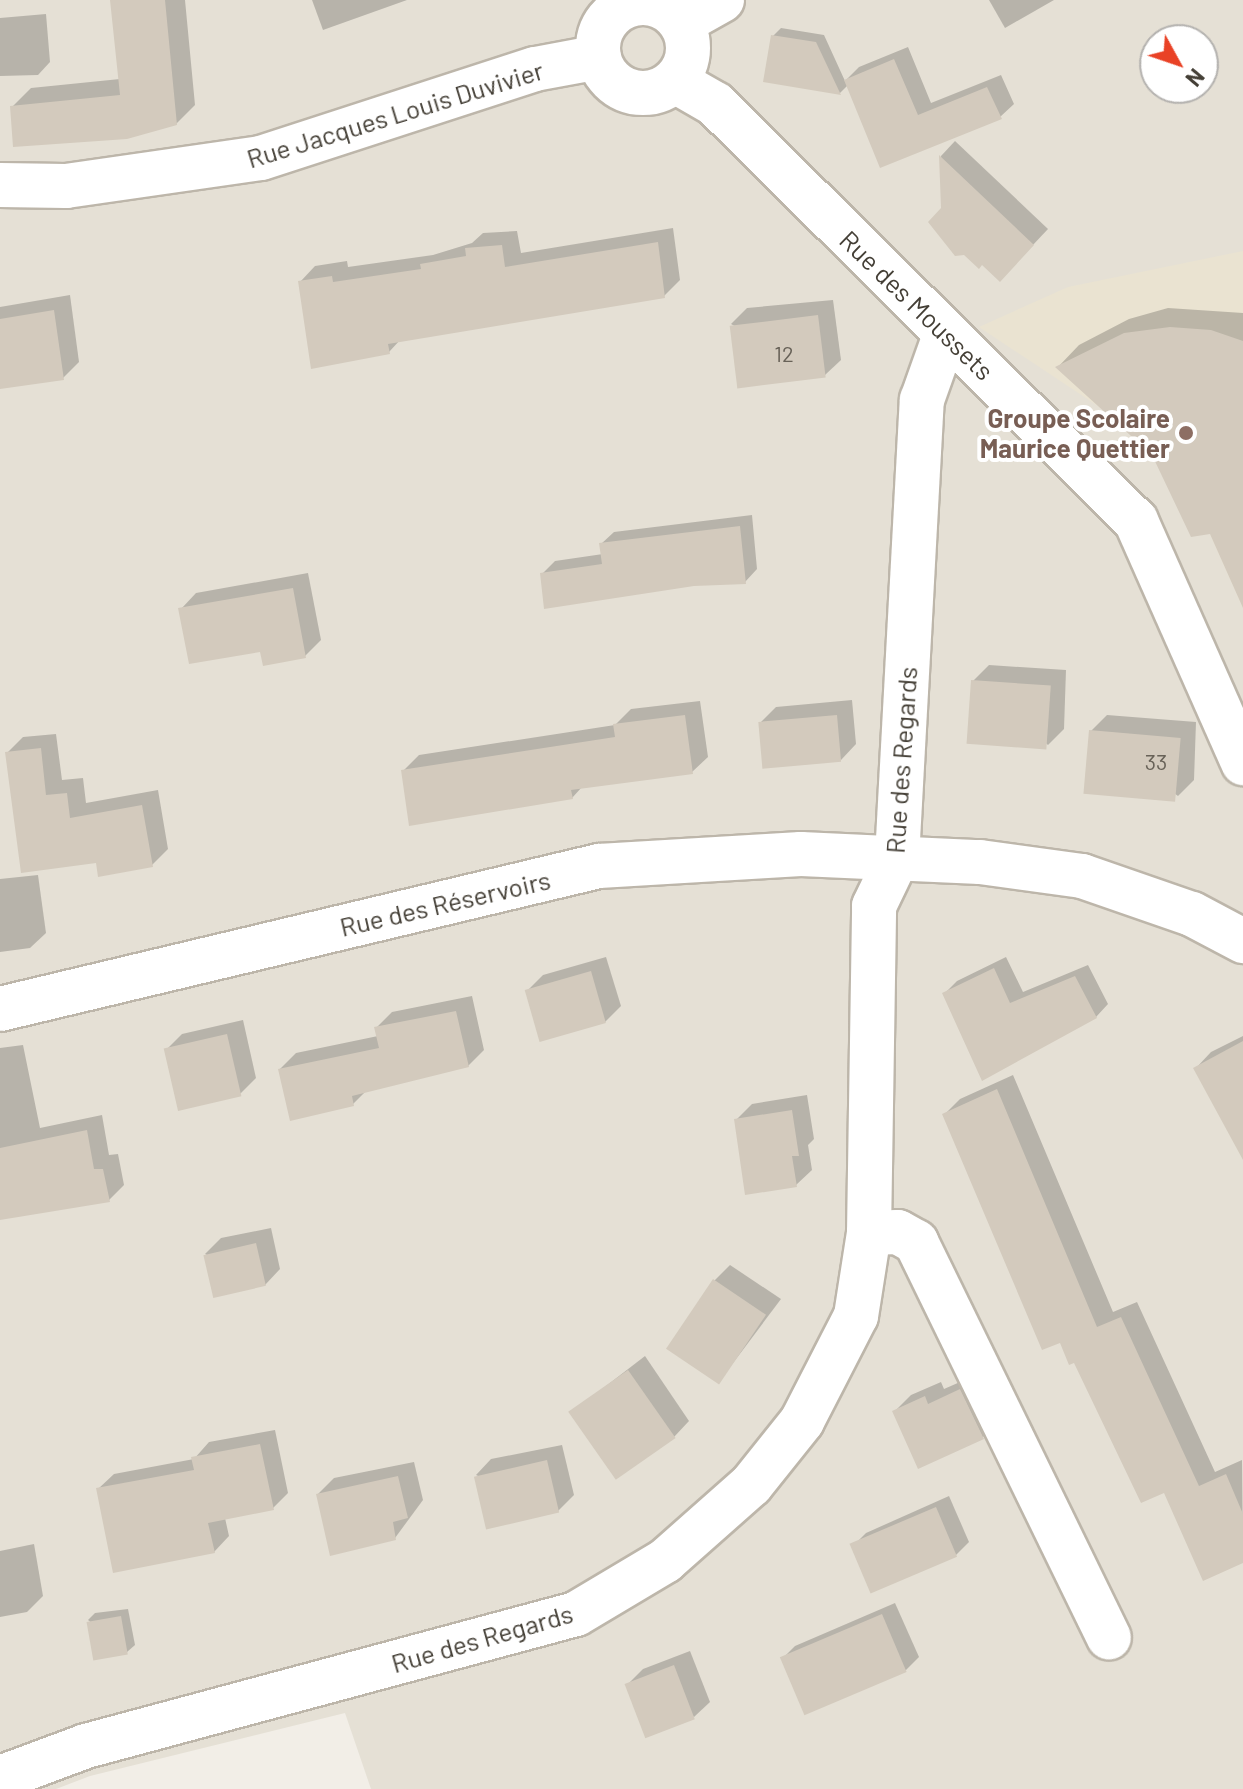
<!DOCTYPE html>
<html>
<head>
<meta charset="utf-8">
<style>
  body { margin:0 }
  #map { position:relative; width:1243px; height:1789px; overflow:hidden; background:#f2eee7; font-family:Barlow,sans-serif }
  div>[style] { position:absolute }
  .residential>* { inset:0; background:#e5e0d5 }
  .education>* { inset:0; background:#eae3d1 }
  .shadow>* { inset:0; background:#0003 }
  .building>* { inset:0; background:#d3cabd; transform-origin:0 0 }
  .roads { filter:drop-shadow(2px 0 #bdb6aa) drop-shadow(-2px 0 #bdb6aa) drop-shadow(0 2px #bdb6aa) drop-shadow(0 -2px #bdb6aa) }
  .street>* { height:44px; margin:-22px; padding:0 22px; transform-origin:22px; border-radius:22px; background:#fff }
  .street>.ring { margin:-22px; padding:0; box-sizing:content-box; background:none; border:44px solid #fff; border-radius:50% }
  .dots>* { width:22px; height:22px; translate:-50% -50%; box-sizing:border-box; border:4px solid #fff; border-radius:50% }
  span { translate:-50% -50%; white-space:nowrap; text-align:center; line-height:1.15; -webkit-text-stroke:8px #fff; paint-order:stroke }
  .number-label { font-size:22px; color:#686258 }
  .number-label span { -webkit-text-stroke-width:0 }
  .street-label { font-size:26px; color:#443f36 }
  .education-label { font-size:26px; color:#785e54; font-weight:700 }
  .right { translate:-100% -50%; text-align:right }
  .north { position:absolute; left:1139px; top:24px; width:80px; height:80px; box-sizing:border-box; background:#fff; border:2px solid #b4b2af; border-radius:50%; rotate:130deg; font-size:22px; font-weight:700; line-height:32px; text-align:center; color:#443f36 }
  .north::after { content:''; display:block; margin:auto; width:28px; height:36px; background:#e94226; clip-path:polygon(50% 0,100% 100%,50% 72%,0 100%) }
</style>
</head>
<body>
<div id="map">
  <div class="residential">
    <i style="clip-path:polygon(evenodd,0 0,1243px 0,1243px 1789px,371px 1789px,345px 1713px,90px 1776px,56px 1789px,0 1789px,0 0,1155px 40px,1203px 40px,1203px 88px,1155px 88px,1155px 40px)"></i>
  </div>
  <div class="education">
    <i style="clip-path:polygon(1243px 251px,1243px 608px,1210px 534px,1178px 504px,1152px 455px,1104px 410px,979px 327px,1068px 287px)"></i>
  </div>
  <div class="shadow">
    <i style="clip-path:polygon(113px 0,185px 0,195px 105px,176px 124px,12px 107px,31px 88px,120px 79px)"></i>
    <i style="clip-path:polygon(312px 0,407px 0,323px 30px)"></i>
    <i style="clip-path:polygon(989px 0,1054px 0,1005px 28px)"></i>
    <i style="clip-path:polygon(46px 14px,50px 62px,38px 75px,0 76px,0 18px)"></i>
    <i style="clip-path:polygon(781px 28px,824px 35px,845px 81px,859px 67px,908px 47px,931px 103px,1001px 75px,1014px 104px,1000px 117px,881px 166px,848px 85px,840px 93px,765px 81px,773px 36px)"></i>
    <i style="clip-path:polygon(955px 141px,1048px 229px,1015px 264px,982px 263px,943px 209px,941px 156px)"></i>
    <i style="clip-path:polygon(673px 228px,680px 280px,664px 296px,401px 339px,389px 352px,300px 282px,315px 266px,347px 261px,348px 267px,433px 255px,472px 243px,483px 233px,517px 231px,521px 253px)"></i>
    <i style="clip-path:polygon(70px 295px,79px 362px,63px 378px,0 387px,0 307px)"></i>
    <i style="clip-path:polygon(833px 300px,841px 360px,825px 375px,731px 324px,747px 308px)"></i>
    <i style="clip-path:polygon(1168px 308px,1243px 313px,1243px 603px,1211px 531px,1154px 454px,1058px 367px,1079px 345px,1129px 319px)"></i>
    <i style="clip-path:polygon(752px 515px,757px 569px,745px 582px,542px 574px,555px 561px,603px 554px,601px 544px,614px 532px)"></i>
    <i style="clip-path:polygon(308px 573px,321px 640px,305px 656px,262px 650px,181px 609px,196px 593px)"></i>
    <i style="clip-path:polygon(989px 665px,1066px 670px,1064px 729px,1048px 745px,973px 681px)"></i>
    <i style="clip-path:polygon(852px 700px,856px 744px,841px 760px,760px 723px,776px 707px)"></i>
    <i style="clip-path:polygon(700px 701px,708px 757px,692px 772px,582px 787px,572px 798px,403px 771px,419px 755px,615px 725px,631px 709px)"></i>
    <i style="clip-path:polygon(1107px 715px,1196px 722px,1194px 780px,1178px 796px,1091px 731px)"></i>
    <i style="clip-path:polygon(56px 734px,62px 780px,83px 778px,86px 803px,158px 790px,168px 849px,152px 865px,97px 860px,7px 753px,23px 737px)"></i>
    <i style="clip-path:polygon(38px 875px,46px 933px,30px 948px,0 952px,0 879px)"></i>
    <i style="clip-path:polygon(606px 957px,621px 1006px,605px 1022px,527px 991px,543px 975px)"></i>
    <i style="clip-path:polygon(1006px 957px,1023px 992px,1088px 965px,1108px 1004px,1096px 1017px,945px 993px,957px 981px)"></i>
    <i style="clip-path:polygon(472px 996px,484px 1050px,468px 1066px,367px 1090px,353px 1104px,280px 1069px,296px 1053px,378px 1036px,376px 1028px,392px 1012px)"></i>
    <i style="clip-path:polygon(243px 1020px,256px 1078px,240px 1094px,166px 1050px,182px 1034px)"></i>
    <i style="clip-path:polygon(1243px 1036px,1243px 1103px,1196px 1068px,1211px 1052px)"></i>
    <i style="clip-path:polygon(23px 1045px,40px 1128px,102px 1115px,109px 1155px,118px 1154px,124px 1185px,109px 1200px,0 1218px,0 1048px)"></i>
    <i style="clip-path:polygon(1013px 1075px,1113px 1312px,1137px 1302px,1215px 1472px,1242px 1460px,1243px 1561px,1165px 1491px,1075px 1360px,944px 1115px,960px 1099px)"></i>
    <i style="clip-path:polygon(807px 1095px,814px 1139px,808px 1145px,812px 1170px,796px 1185px,736px 1120px,752px 1104px)"></i>
    <i style="clip-path:polygon(271px 1228px,280px 1269px,265px 1285px,205px 1254px,221px 1238px)"></i>
    <i style="clip-path:polygon(730px 1265px,781px 1299px,718px 1383px,714px 1281px)"></i>
    <i style="clip-path:polygon(645px 1356px,689px 1421px,674px 1437px,571px 1413px)"></i>
    <i style="clip-path:polygon(976px 1375px,999px 1422px,983px 1437px,919px 1466px,895px 1411px,911px 1395px,941px 1382px,944px 1389px)"></i>
    <i style="clip-path:polygon(275px 1430px,288px 1493px,273px 1508px,225px 1518px,229px 1536px,214px 1552px,98px 1489px,114px 1474px,194px 1459px,209px 1442px)"></i>
    <i style="clip-path:polygon(562px 1445px,574px 1495px,558px 1511px,476px 1475px,491px 1459px)"></i>
    <i style="clip-path:polygon(414px 1462px,423px 1500px,395px 1538px,318px 1494px,334px 1478px)"></i>
    <i style="clip-path:polygon(949px 1496px,969px 1542px,956px 1555px,853px 1546px,866px 1533px)"></i>
    <i style="clip-path:polygon(34px 1544px,43px 1596px,27px 1612px,0 1617px,0 1551px)"></i>
    <i style="clip-path:polygon(895px 1603px,919px 1657px,906px 1670px,782px 1659px,795px 1646px)"></i>
    <i style="clip-path:polygon(128px 1609px,135px 1645px,127px 1652px,88px 1620px,95px 1613px)"></i>
    <i style="clip-path:polygon(690px 1651px,710px 1702px,694px 1717px,627px 1685px,643px 1669px)"></i>
  </div>
  <div class="building">
    <i style="clip-path:polygon(110px 0,165px 0,177px 125px,127px 139px,13px 147px,10px 106px,120px 95px)"></i>
    <i style="clip-path:polygon(771px 35px,816px 42px,841px 95px,763px 82px)"></i>
    <i style="clip-path:polygon(894px 59px,918px 115px,987px 87px,1002px 119px,880px 168px,844px 80px)"></i>
    <i style="clip-path:polygon(939px 155px,1034px 245px,1000px 282px,982px 265px,979px 269px,964px 255px,955px 256px,928px 222px,941px 208px)"></i>
    <i style="clip-path:polygon(658px 242px,665px 298px,388px 344px,390px 354px,311px 369px,298px 281px,332px 276px,333px 282px,421px 269px,420px 264px,466px 256px,465px 248px,502px 245px,505px 267px)"></i>
    <i style="clip-path:polygon(54px 310px,64px 380px,0 389px,0 319px)"></i>
    <i style="left:818px;top:315px;width:63px;height:89px;rotate:83deg"></i>
    <i style="clip-path:polygon(1170px 327px,1211px 330px,1243px 341px,1243px 608px,1210px 534px,1191px 537px,1152px 455px,1055px 367px,1124px 333px)"></i>
    <i style="clip-path:polygon(740px 526px,746px 584px,694px 586px,544px 609px,540px 573px,602px 564px,599px 543px)"></i>
    <i style="clip-path:polygon(293px 588px,306px 658px,263px 666px,260px 652px,189px 664px,178px 608px)"></i>
    <i style="left:971px;top:680px;width:80px;height:64px;rotate:4deg"></i>
    <i style="clip-path:polygon(685px 715px,693px 774px,571px 790px,573px 799px,409px 826px,401px 770px,615px 737px,613px 724px)"></i>
    <i style="left:837px;top:715px;width:47px;height:79px;rotate:85deg"></i>
    <i style="left:1089px;top:730px;width:92px;height:64px;rotate:5deg"></i>
    <i style="clip-path:polygon(41px 748px,46px 795px,67px 793px,70px 818px,142px 805px,153px 867px,98px 877px,96px 863px,21px 873px,5px 752px)"></i>
    <i style="clip-path:polygon(994px 968px,1010px 1003px,1075px 976px,1097px 1018px,982px 1081px,942px 993px)"></i>
    <i style="left:591px;top:971px;width:54px;height:69px;rotate:74deg"></i>
    <i style="clip-path:polygon(456px 1011px,469px 1067px,352px 1096px,354px 1106px,290px 1121px,278px 1069px,379px 1048px,374px 1027px)"></i>
    <i style="left:227px;top:1034px;width:64px;height:65px;rotate:77deg"></i>
    <i style="clip-path:polygon(1243px 1041px,1243px 1160px,1193px 1068px)"></i>
    <i style="clip-path:polygon(997px 1089px,1097px 1327px,1121px 1317px,1199px 1486px,1226px 1474px,1243px 1514px,1243px 1563px,1203px 1581px,1164px 1493px,1141px 1503px,1074px 1363px,1069px 1365px,1060px 1343px,1042px 1350px,942px 1114px)"></i>
    <i style="clip-path:polygon(792px 1110px,799px 1156px,792px 1156px,797px 1187px,745px 1195px,734px 1119px)"></i>
    <i style="clip-path:polygon(87px 1130px,94px 1169px,103px 1169px,110px 1202px,0 1220px,0 1148px)"></i>
    <i style="left:256px;top:1243px;width:44px;height:54px;rotate:77deg"></i>
    <i style="left:713px;top:1279px;width:64px;height:84px;rotate:34deg"></i>
    <i style="left:628px;top:1370px;width:83px;height:73px;rotate:55deg"></i>
    <i style="clip-path:polygon(960px 1389px,984px 1439px,918px 1469px,892px 1411px,925px 1396px,928px 1404px)"></i>
    <i style="clip-path:polygon(260px 1444px,274px 1510px,208px 1523px,215px 1553px,113px 1573px,96px 1488px,194px 1470px,191px 1457px)"></i>
    <i style="left:547px;top:1460px;width:54px;height:75px;rotate:77deg"></i>
    <i style="clip-path:polygon(398px 1476px,408px 1518px,393px 1522px,396px 1540px,330px 1556px,316px 1494px)"></i>
    <i style="left:936px;top:1507px;width:54px;height:94px;rotate:67deg"></i>
    <i style="left:882px;top:1614px;width:63px;height:111px;rotate:67deg"></i>
    <i style="left:121px;top:1616px;width:39px;height:35px;rotate:80deg"></i>
    <i style="left:674px;top:1665px;width:58px;height:53px;rotate:69deg"></i>
  </div>
  <div class="roads">
    <div class="street">
      <i class="ring" style="left:598px;top:3px;width:46px;height:46px"></i>
      <i style="left:681px;top:23px;width:47px;rotate:-29.3deg"></i>
      <i style="left:675px;top:81px;width:46px;rotate:29.9deg"></i>
      <i style="left:715px;top:104px;width:593px;rotate:44.73deg"></i>
      <i style="left:1136px;top:521px;width:265px;rotate:66.1deg"></i>
      <i style="left:0;top:185px;width:66px;rotate:0.9deg"></i>
      <i style="left:66px;top:186px;width:197px;rotate:-8.2deg"></i>
      <i style="left:261px;top:158px;width:288px;rotate:-18deg"></i>
      <i style="left:535px;top:69px;width:65px;rotate:-10.6deg"></i>
      <i style="left:0;top:1009px;width:616px;rotate:-13.43deg"></i>
      <i style="left:599px;top:866px;width:202px;rotate:-3.4deg"></i>
      <i style="left:801px;top:854px;width:179px;rotate:2.6deg"></i>
      <i style="left:980px;top:862px;width:103px;rotate:7.8deg"></i>
      <i style="left:1082px;top:876px;width:116px;rotate:19.1deg"></i>
      <i style="left:1192px;top:914px;width:58px;rotate:27.9deg"></i>
      <i style="left:869px;top:1233px;width:29px;rotate:-2deg"></i>
      <i style="left:898px;top:1232px;width:21px;rotate:29deg"></i>
      <i style="left:916px;top:1242px;width:440px;rotate:64deg"></i>
      <i style="left:0;top:1778px;width:92px;rotate:-20.4deg"></i>
      <i style="left:86px;top:1746px;width:507px;rotate:-15.08deg"></i>
      <i style="left:576px;top:1614px;width:104px;rotate:-30.8deg"></i>
      <i style="left:665px;top:1561px;width:115px;rotate:-41.5deg"></i>
      <i style="left:751px;top:1485px;width:82px;rotate:-51.4deg"></i>
      <i style="left:802px;top:1421px;width:118px;rotate:-62.8deg"></i>
      <i style="left:856px;top:1316px;width:84px;rotate:-81.1deg"></i>
      <i style="left:869px;top:1233px;width:327px;rotate:-89.1deg"></i>
      <i style="left:874px;top:906px;width:53px;rotate:-64.4deg"></i>
      <i style="left:897px;top:858px;width:459px;rotate:-86.9deg"></i>
      <i style="left:922px;top:400px;width:69px;rotate:-70.5deg"></i>
    </div>
  </div>
  <div class="dots">
    <i style="left:1186px;top:433px;background:#8d6e63"></i>
  </div>
  <div class="number-label">
    <span style="left:784px;top:354px">12</span>
    <span style="left:1156px;top:762px">33</span>
  </div>
  <div class="street-label">
    <span style="left:395px;top:114px;rotate:-17deg">Rue Jacques Louis Duvivier</span>
    <span style="left:917px;top:305px;rotate:44deg">Rue des Moussets</span>
    <span style="left:901px;top:760px;rotate:-86deg">Rue des Regards</span>
    <span style="left:445px;top:903px;rotate:-13deg">Rue des Réservoirs</span>
    <span style="left:482px;top:1638px;rotate:-16deg">Rue des Regards</span>
  </div>
  <div class="education-label">
    <span class="right" style="left:1170px;top:433px">Groupe Scolaire<br>Maurice Quettier</span>
  </div>
  <div class="north">N</div>
</div>
</body>
</html>
